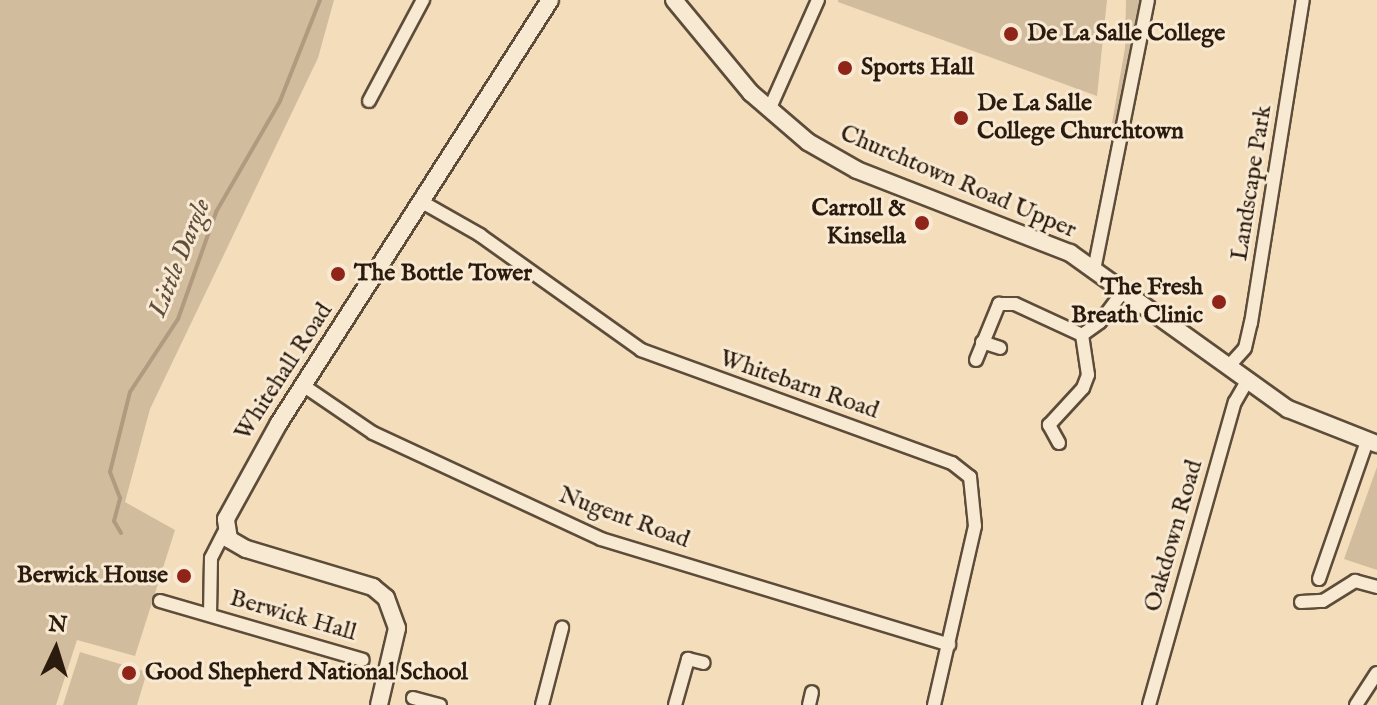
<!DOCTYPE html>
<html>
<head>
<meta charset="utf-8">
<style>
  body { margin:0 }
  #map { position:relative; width:1377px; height:705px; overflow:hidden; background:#f4ddbb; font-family:"IM FELL English",serif }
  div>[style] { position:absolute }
  .green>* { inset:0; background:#d2bc9e }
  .stream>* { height:4px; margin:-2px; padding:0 2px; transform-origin:2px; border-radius:2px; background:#b09b80 }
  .roads { filter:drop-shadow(2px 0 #5d4c39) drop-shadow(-2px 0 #5d4c39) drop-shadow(0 2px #5d4c39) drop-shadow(0 -2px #5d4c39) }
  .minor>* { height:12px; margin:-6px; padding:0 6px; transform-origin:6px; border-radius:6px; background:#f8e9d3 }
  .tertiary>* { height:16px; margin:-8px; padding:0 8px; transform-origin:8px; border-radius:8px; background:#f8e9d3 }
  .dots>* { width:22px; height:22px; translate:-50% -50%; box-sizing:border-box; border:4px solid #f8e9d3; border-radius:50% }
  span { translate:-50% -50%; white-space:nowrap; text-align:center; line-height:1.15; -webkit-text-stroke:6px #f8e9d3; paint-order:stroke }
  .poi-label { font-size:24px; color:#2b1b0e; font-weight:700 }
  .left { translate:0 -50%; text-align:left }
  .right { translate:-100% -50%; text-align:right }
  .street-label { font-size:24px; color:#2b1b0e }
  .water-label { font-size:26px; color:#604e3c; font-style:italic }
  .north { position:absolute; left:16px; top:609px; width:80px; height:80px; -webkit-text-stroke:6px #f8e9d3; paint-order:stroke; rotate:4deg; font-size:22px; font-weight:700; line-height:32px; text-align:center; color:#2b1b0e }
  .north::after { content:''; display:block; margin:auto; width:28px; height:36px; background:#2b1b0e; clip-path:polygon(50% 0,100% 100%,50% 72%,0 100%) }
</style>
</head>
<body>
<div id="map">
  <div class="green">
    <i style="clip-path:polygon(0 0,334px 0,318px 58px,150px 409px,125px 502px,175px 530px,135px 656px,77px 640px,56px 705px,0 705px)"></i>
    <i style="clip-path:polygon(838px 0,1107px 0,1097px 96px,838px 2px)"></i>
    <i style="clip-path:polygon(1126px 0,1142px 0,1120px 124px,1112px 123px,1125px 48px)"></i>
    <i style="clip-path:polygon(1377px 467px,1377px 570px,1344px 559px)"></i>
    <i style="clip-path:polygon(80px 652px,147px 672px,137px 705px,63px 705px)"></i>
  </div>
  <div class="stream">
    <i style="left:121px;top:533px;width:14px;rotate:-120deg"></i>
    <i style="left:114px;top:521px;width:24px;rotate:-75deg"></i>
    <i style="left:120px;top:498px;width:28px;rotate:-111deg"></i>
    <i style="left:110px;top:472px;width:82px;rotate:-76deg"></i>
    <i style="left:130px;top:392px;width:87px;rotate:-56.7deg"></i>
    <i style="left:178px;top:319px;width:114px;rotate:-70.4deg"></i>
    <i style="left:216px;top:212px;width:128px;rotate:-60deg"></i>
    <i style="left:280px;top:101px;width:109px;rotate:-68.4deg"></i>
  </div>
  <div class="roads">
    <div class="minor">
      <i style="left:369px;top:101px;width:115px;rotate:-61.9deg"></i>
      <i style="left:769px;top:110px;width:120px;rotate:-66deg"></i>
      <i style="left:422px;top:202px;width:67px;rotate:29.6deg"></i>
      <i style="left:480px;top:235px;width:198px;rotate:35.5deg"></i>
      <i style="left:641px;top:350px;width:331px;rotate:20deg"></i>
      <i style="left:952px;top:463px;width:23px;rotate:38deg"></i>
      <i style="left:970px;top:477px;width:49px;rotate:84.2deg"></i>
      <i style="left:975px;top:526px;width:184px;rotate:102.9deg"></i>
      <i style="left:1094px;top:270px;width:275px;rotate:-78.7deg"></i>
      <i style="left:982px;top:342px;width:19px;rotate:18deg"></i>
      <i style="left:976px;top:360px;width:61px;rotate:-67.7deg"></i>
      <i style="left:999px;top:304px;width:16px"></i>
      <i style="left:1015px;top:304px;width:74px;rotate:24.8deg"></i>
      <i style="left:1082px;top:335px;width:22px;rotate:-36deg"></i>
      <i style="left:1100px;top:322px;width:40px;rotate:-53deg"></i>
      <i style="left:1228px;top:367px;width:25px;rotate:-48deg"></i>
      <i style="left:1245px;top:348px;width:26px;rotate:-77deg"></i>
      <i style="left:1251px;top:323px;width:327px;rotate:-80.9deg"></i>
      <i style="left:304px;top:386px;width:83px;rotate:34.3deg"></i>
      <i style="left:373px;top:433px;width:251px;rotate:24.9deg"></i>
      <i style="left:601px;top:539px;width:364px;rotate:16.9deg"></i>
      <i style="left:1059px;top:443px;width:21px;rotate:-119deg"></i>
      <i style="left:1049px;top:425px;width:50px;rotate:-47.4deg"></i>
      <i style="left:1083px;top:388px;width:14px;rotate:-69deg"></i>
      <i style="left:1088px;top:375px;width:40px;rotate:-98.5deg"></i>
      <i style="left:1319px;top:579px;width:146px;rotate:-70.8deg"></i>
      <i style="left:160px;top:601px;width:211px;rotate:16.2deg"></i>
      <i style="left:1301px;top:602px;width:22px;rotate:-3deg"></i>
      <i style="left:1323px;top:601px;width:38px;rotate:-32deg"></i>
      <i style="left:1355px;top:581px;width:23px;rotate:15deg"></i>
      <i style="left:210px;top:615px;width:57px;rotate:-89deg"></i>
      <i style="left:211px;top:558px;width:34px;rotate:-63deg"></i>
      <i style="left:413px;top:698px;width:28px;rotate:15deg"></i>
      <i style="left:542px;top:705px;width:80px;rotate:-75.4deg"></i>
      <i style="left:675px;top:705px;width:48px;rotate:-74.2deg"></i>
      <i style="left:688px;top:659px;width:16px;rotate:14deg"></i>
      <i style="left:809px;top:705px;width:13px;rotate:-77deg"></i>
      <i style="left:1149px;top:705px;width:315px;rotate:-74.2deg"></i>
      <i style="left:1235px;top:402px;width:24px;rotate:-60deg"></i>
      <i style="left:1356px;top:705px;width:38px;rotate:-57deg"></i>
    </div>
    <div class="tertiary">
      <i style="left:674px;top:0;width:121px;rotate:50.4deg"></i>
      <i style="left:751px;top:93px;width:75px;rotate:40.7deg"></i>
      <i style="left:808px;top:142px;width:56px;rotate:29.7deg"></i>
      <i style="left:857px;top:170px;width:229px;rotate:21.3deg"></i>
      <i style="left:1070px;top:253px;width:268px;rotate:35.6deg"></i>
      <i style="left:1288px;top:409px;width:96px;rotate:21.5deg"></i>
      <i style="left:379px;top:705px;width:79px;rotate:-76.8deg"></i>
      <i style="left:397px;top:628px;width:32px;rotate:-110deg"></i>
      <i style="left:386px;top:598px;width:17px;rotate:-140deg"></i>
      <i style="left:373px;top:587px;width:133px;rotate:-163.3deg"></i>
      <i style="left:246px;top:549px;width:20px;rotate:-150deg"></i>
      <i style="left:229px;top:539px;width:20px;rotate:-99deg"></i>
      <i style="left:226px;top:519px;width:110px;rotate:-61.1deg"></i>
      <i style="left:279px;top:423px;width:502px;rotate:-57.35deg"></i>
    </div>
  </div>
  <div class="dots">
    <i style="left:1011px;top:34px;background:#8f2418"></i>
    <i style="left:845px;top:68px;background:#8f2418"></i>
    <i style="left:961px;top:118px;background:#8f2418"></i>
    <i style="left:922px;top:223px;background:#8f2418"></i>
    <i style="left:338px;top:274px;background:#8f2418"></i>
    <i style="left:1219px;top:302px;background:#8f2418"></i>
    <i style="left:184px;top:576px;background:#8f2418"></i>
    <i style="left:129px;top:673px;background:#8f2418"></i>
  </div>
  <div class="poi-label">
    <span class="left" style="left:1027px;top:34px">De La Salle College</span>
    <span class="left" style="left:861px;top:68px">Sports Hall</span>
    <span class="left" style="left:977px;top:118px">De La Salle<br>College Churchtown</span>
    <span class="right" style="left:906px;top:223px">Carroll &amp;<br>Kinsella</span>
    <span class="left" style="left:354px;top:274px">The Bottle Tower</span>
    <span class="right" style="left:1203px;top:302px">The Fresh<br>Breath Clinic</span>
    <span class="right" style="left:168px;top:576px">Berwick House</span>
    <span class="left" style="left:145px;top:673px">Good Shepherd National School</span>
  </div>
  <div class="street-label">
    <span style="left:958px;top:182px;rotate:23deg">Churchtown Road Upper</span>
    <span style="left:1252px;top:183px;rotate:-81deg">Landscape Park</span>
    <span style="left:284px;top:372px;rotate:-57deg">Whitehall Road</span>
    <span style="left:799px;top:385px;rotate:19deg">Whitebarn Road</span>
    <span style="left:624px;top:518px;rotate:20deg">Nugent Road</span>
    <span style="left:1174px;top:536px;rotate:-74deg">Oakdown Road</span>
    <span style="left:293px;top:616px;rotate:16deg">Berwick Hall</span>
  </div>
  <div class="water-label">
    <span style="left:180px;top:258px;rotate:-68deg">Little Dargle</span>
  </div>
  <div class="north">N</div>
</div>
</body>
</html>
